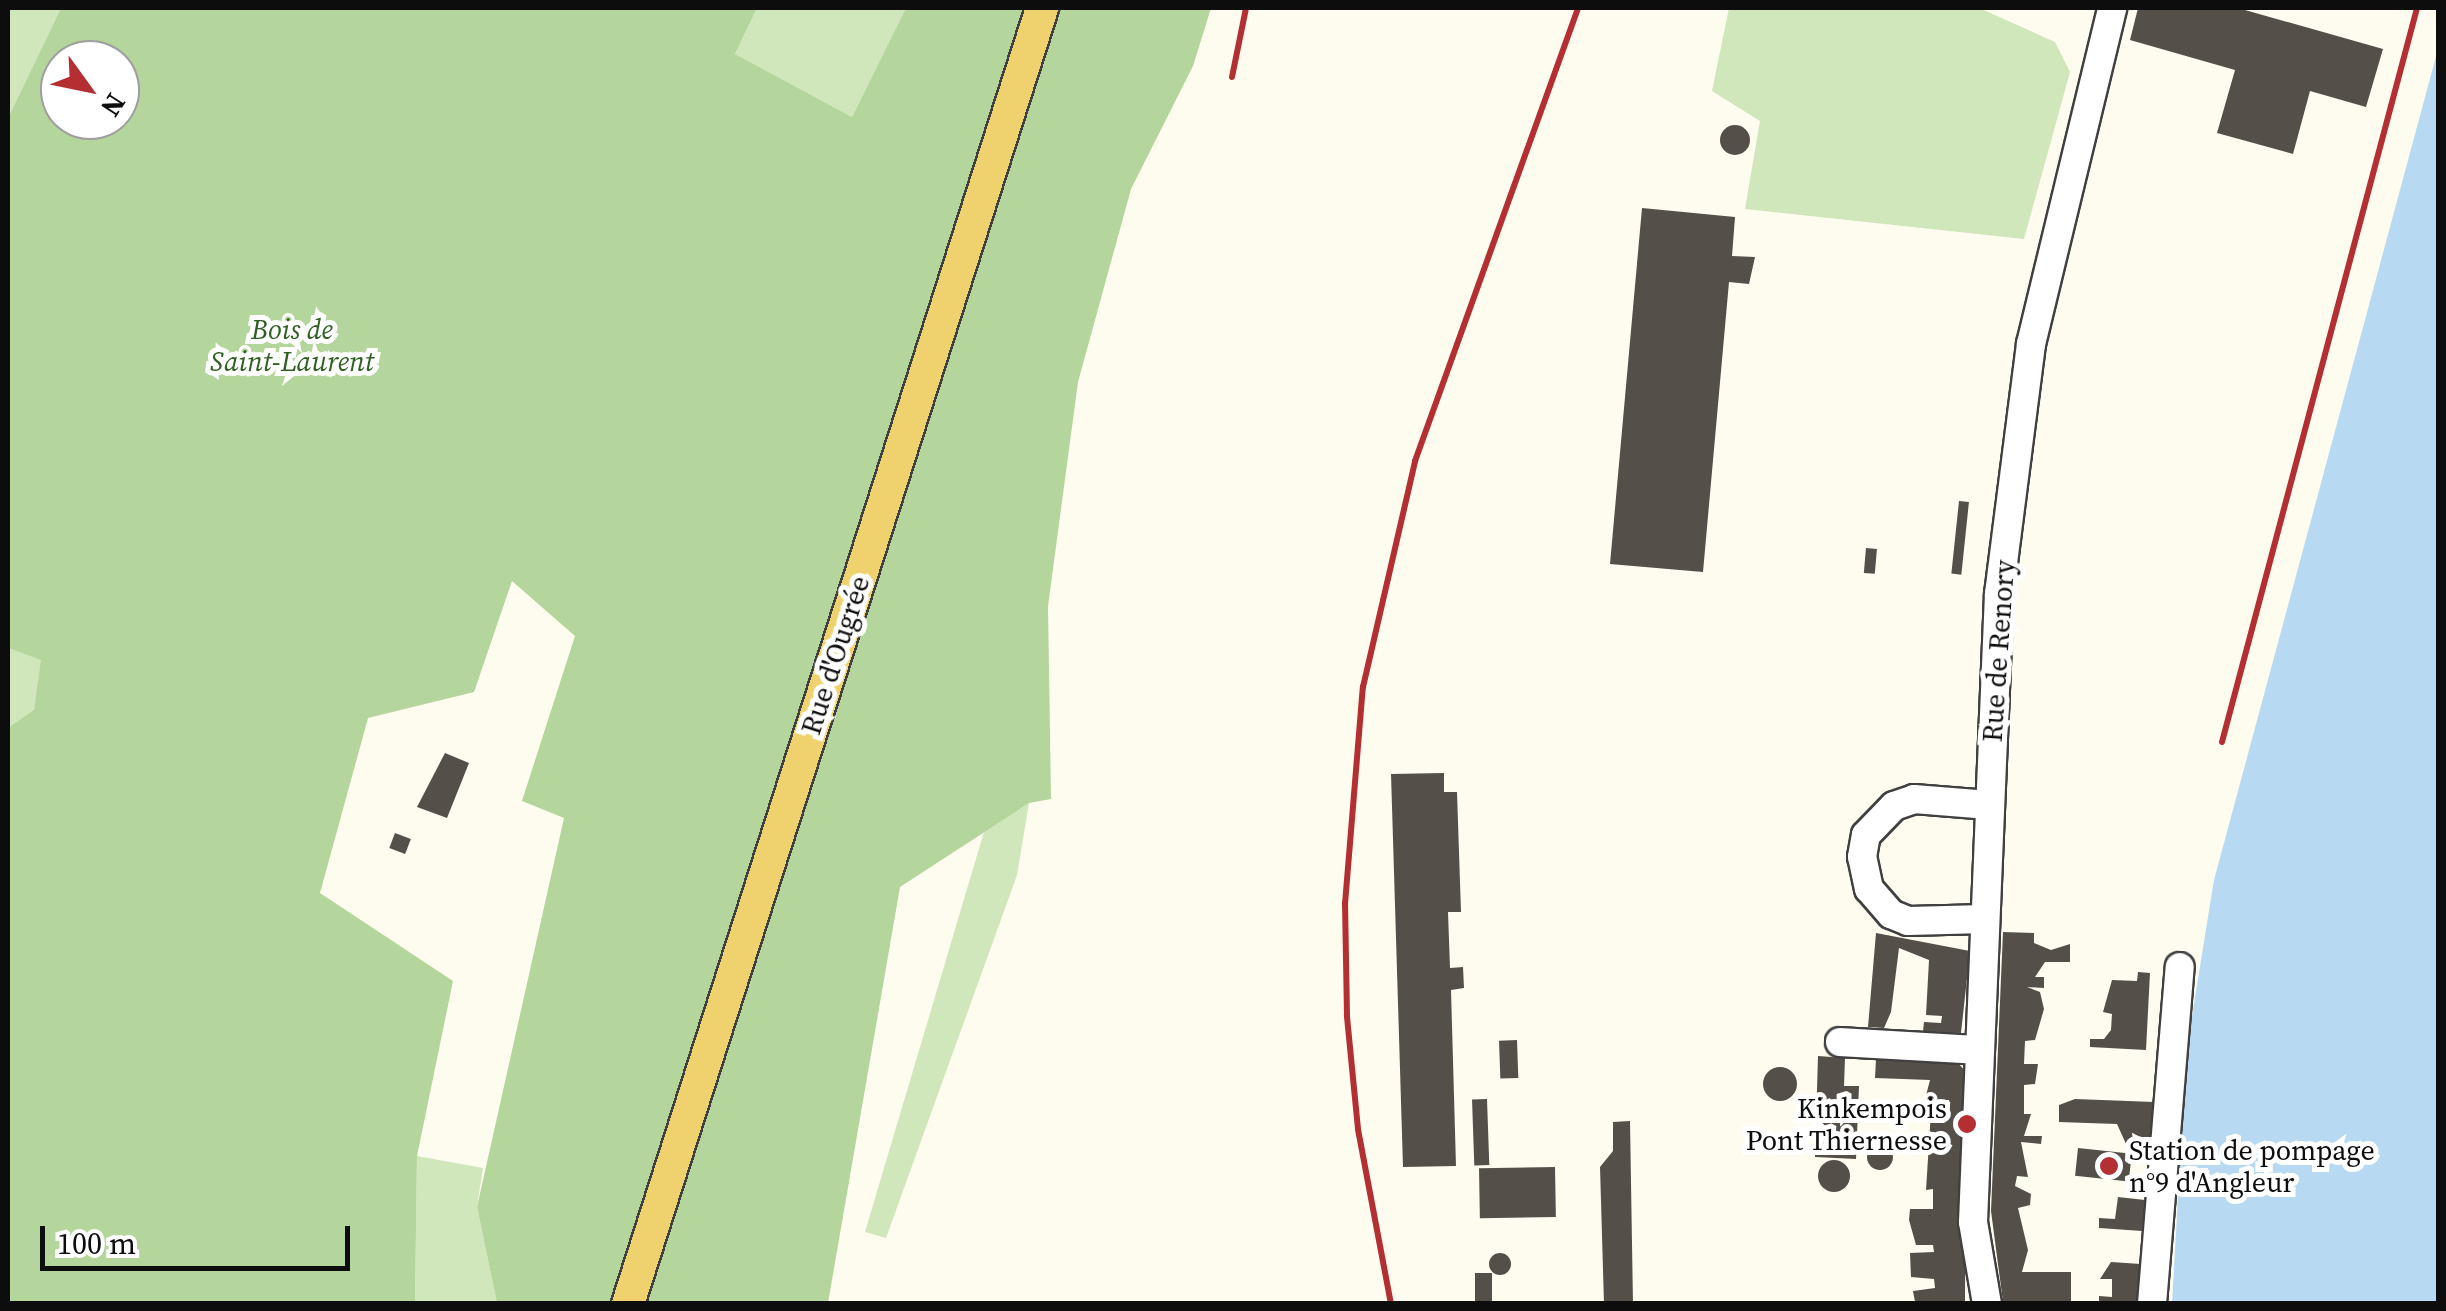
<!DOCTYPE html>
<html>
<head>
<meta charset="utf-8">
<style>
  body { margin:0 }
  #map { position:relative; width:2446px; height:1311px; overflow:hidden; background:#fefbef; font-family:"Source Serif 4",serif }
  div>[style] { position:absolute }
  .green>* { inset:0; background:#d0e6bb }
  .forest>* { inset:0; background:#b4d59b }
  .water>* { inset:0; background:#b7daf2 }
  .building>* { inset:0; background:#554f4a; transform-origin:0 0 }
  .round { border-radius:50% }
  .roads { filter:drop-shadow(2px 0 #404040) drop-shadow(-2px 0 #404040) drop-shadow(0 2px #404040) drop-shadow(0 -2px #404040) }
  .minor>* { height:28px; margin:-14px; padding:0 14px; transform-origin:14px; border-radius:14px; background:#fff }
  .major>* { height:32px; margin:-16px; padding:0 16px; transform-origin:16px; border-radius:16px; background:#efd26e }
  .rail>* { height:6px; margin:-3px; padding:0 3px; transform-origin:3px; border-radius:3px; background:#b32f32 }
  .dots>* { width:28px; height:28px; translate:-50% -50%; box-sizing:border-box; border:5px solid #fff; border-radius:50% }
  span { translate:-50% -50%; white-space:nowrap; text-align:center; line-height:1.15; -webkit-text-stroke:10px #fff; paint-order:stroke }
  .park-label { font-size:28px; color:#2e6022; font-style:italic }
  .street-label { font-size:28px; color:#0d0d0d }
  .poi-label { font-size:28px; color:#0d0d0d }
  .right { translate:-100% -50%; text-align:right }
  .left { translate:0 -50%; text-align:left }
  .frame { position:absolute; inset:0; border:10px solid #0d0d0d; pointer-events:none }
  .north { position:absolute; left:40px; top:40px; width:100px; height:100px; box-sizing:border-box; background:#fff; border:2px solid #9e9e9e; border-radius:50%; rotate:123deg; font-size:28px; font-weight:700; line-height:40px; text-align:center; color:#0d0d0d }
  .north::after { content:''; display:block; margin:auto; width:35px; height:45px; background:#b32f32; clip-path:polygon(50% 0,100% 100%,50% 72%,0 100%) }
  .scale { position:absolute; left:40px; top:1226px; width:310px; height:45px; box-sizing:border-box; border:5px solid #0d0d0d; border-top:0; padding-left:12px; font-size:30px; line-height:35px; white-space:nowrap; color:#0d0d0d; -webkit-text-stroke:8px #fff; paint-order:stroke }
</style>
</head>
<body>
<div id="map">
  <div class="green">
    <i style="clip-path:polygon(8px 8px,61px 8px,8px 118px)"></i>
    <i style="clip-path:polygon(757px 8px,906px 8px,852px 117px,735px 54px)"></i>
    <i style="clip-path:polygon(1729px 8px,1979px 8px,2055px 42px,2070px 72px,2024px 239px,1745px 209px,1760px 121px,1712px 91px)"></i>
    <i style="clip-path:polygon(8px 648px,42px 660px,34px 711px,8px 728px)"></i>
    <i style="clip-path:polygon(1029px 803px,1017px 875px,886px 1238px,865px 1232px,984px 832px)"></i>
    <i style="clip-path:polygon(417px 1156px,483px 1168px,477px 1207px,497px 1303px,415px 1304px)"></i>
  </div>
  <div class="forest">
    <i style="clip-path:polygon(evenodd,61px 8px,757px 8px,735px 54px,852px 117px,906px 8px,1211px 8px,1193px 66px,1131px 189px,1078px 382px,1048px 606px,1051px 799px,1029px 803px,900px 887px,828px 1303px,497px 1303px,477px 1207px,564px 818px,522px 801px,575px 636px,512px 581px,474px 692px,368px 718px,320px 893px,453px 981px,417px 1156px,415px 1303px,8px 1303px,8px 728px,34px 710px,41px 660px,8px 648px,8px 118px,61px 8px,60px 60px,120px 60px,120px 120px,60px 120px,60px 60px)"></i>
  </div>
  <div class="water">
    <i style="clip-path:polygon(2438px 49px,2438px 1303px,2172px 1304px,2186px 1053px,2214px 880px)"></i>
  </div>
  <div class="building">
    <i style="clip-path:polygon(2138px 8px,2238px 8px,2383px 49px,2366px 107px,2310px 91px,2293px 154px,2217px 133px,2235px 70px,2130px 40px)"></i>
    <i class="round" style="left:1720px;top:125px;width:30px;height:30px"></i>
    <i style="clip-path:polygon(1642px 208px,1735px 217px,1732px 256px,1755px 257px,1749px 284px,1729px 282px,1703px 572px,1610px 564px)"></i>
    <i style="left:1959px;top:501px;width:10px;height:73px;rotate:6deg"></i>
    <i style="left:1866px;top:548px;width:11px;height:25px;rotate:5deg"></i>
    <i style="clip-path:polygon(445px 753px,469px 763px,447px 818px,417px 807px)"></i>
    <i style="clip-path:polygon(1444px 773px,1444px 792px,1457px 792px,1461px 912px,1448px 912px,1450px 968px,1463px 967px,1464px 988px,1451px 990px,1456px 1166px,1403px 1167px,1391px 774px)"></i>
    <i style="left:395px;top:833px;width:17px;height:16px;rotate:21deg"></i>
    <i style="clip-path:polygon(2003px 932px,2034px 933px,2034px 943px,2051px 950px,2070px 944px,2070px 962px,2045px 962px,2035px 977px,2044px 977px,2044px 988px,2027px 987px,2040px 992px,2044px 1009px,2035px 1040px,2025px 1041px,2024px 1064px,2038px 1064px,2035px 1084px,2024px 1085px,2024px 1114px,2031px 1114px,2024px 1136px,2042px 1136px,2041px 1144px,2021px 1142px,2028px 1177px,2017px 1176px,2015px 1186px,2031px 1194px,2030px 1205px,2018px 1208px,2028px 1250px,2022px 1272px,2071px 1272px,2071px 1304px,2003px 1302px,1991px 1211px)"></i>
    <i style="clip-path:polygon(1876px 933px,1970px 951px,1961px 1033px,1923px 1031px,1924px 1022px,1941px 1023px,1942px 1016px,1926px 1015px,1929px 960px,1899px 948px,1891px 1012px,1884px 1028px,1868px 1027px)"></i>
    <i style="clip-path:polygon(2138px 972px,2150px 973px,2146px 1050px,2090px 1047px,2090px 1039px,2104px 1039px,2111px 1030px,2112px 1014px,2103px 1012px,2112px 980px,2137px 981px)"></i>
    <i style="left:1517px;top:1040px;width:38px;height:18px;rotate:88deg"></i>
    <i style="clip-path:polygon(1818px 1056px,1845px 1058px,1844px 1086px,1859px 1086px,1856px 1159px,1815px 1157px)"></i>
    <i style="clip-path:polygon(1876px 1059px,1959px 1064px,1966px 1072px,1965px 1304px,1915px 1302px,1913px 1291px,1935px 1288px,1934px 1279px,1911px 1277px,1910px 1253px,1934px 1252px,1933px 1245px,1916px 1245px,1909px 1220px,1910px 1209px,1933px 1209px,1933px 1189px,1926px 1190px,1931px 1111px,1922px 1111px,1930px 1080px,1875px 1078px)"></i>
    <i class="round" style="left:1763px;top:1067px;width:34px;height:34px"></i>
    <i style="left:1487px;top:1099px;width:66px;height:15px;rotate:88deg"></i>
    <i style="clip-path:polygon(2075px 1099px,2154px 1102px,2150px 1145px,2126px 1144px,2117px 1124px,2059px 1122px,2059px 1105px)"></i>
    <i style="clip-path:polygon(1630px 1121px,1633px 1304px,1604px 1304px,1600px 1167px,1613px 1151px,1613px 1122px)"></i>
    <i class="round" style="left:1867px;top:1144px;width:26px;height:26px"></i>
    <i style="left:2078px;top:1148px;width:54px;height:28px;rotate:6deg"></i>
    <i class="round" style="left:1818px;top:1160px;width:32px;height:32px"></i>
    <i style="left:1555px;top:1167px;width:50px;height:76px;rotate:89deg"></i>
    <i style="clip-path:polygon(2118px 1197px,2145px 1200px,2142px 1231px,2099px 1228px,2099px 1218px,2115px 1219px)"></i>
    <i class="round" style="left:1489px;top:1253px;width:22px;height:22px"></i>
    <i style="clip-path:polygon(2111px 1262px,2141px 1264px,2140px 1304px,2099px 1304px,2099px 1296px,2112px 1297px,2112px 1279px,2100px 1279px)"></i>
    <i style="left:1475px;top:1273px;width:17px;height:31px"></i>
  </div>
  <div class="roads">
    <div class="minor">
      <i style="left:1985px;top:919px;width:77px;rotate:178.5deg"></i>
      <i style="left:1908px;top:921px;width:18px;rotate:-158deg"></i>
      <i style="left:1891px;top:914px;width:33px;rotate:-131deg"></i>
      <i style="left:1869px;top:889px;width:33px;rotate:-102deg"></i>
      <i style="left:1862px;top:857px;width:22px;rotate:-80deg"></i>
      <i style="left:1866px;top:835px;width:40px;rotate:-46deg"></i>
      <i style="left:1894px;top:806px;width:21px;rotate:-19deg"></i>
      <i style="left:1914px;top:799px;width:75px;rotate:4.6deg"></i>
      <i style="left:1840px;top:1042px;width:140px;rotate:3.3deg"></i>
      <i style="left:1987px;top:1304px;width:83px;rotate:-99.7deg"></i>
      <i style="left:1973px;top:1222px;width:629px;rotate:-87.63deg"></i>
      <i style="left:1999px;top:594px;width:252px;rotate:-82.7deg"></i>
      <i style="left:2031px;top:344px;width:346px;rotate:-76.4deg"></i>
      <i style="left:2152px;top:1304px;width:338px;rotate:-85.3deg"></i>
    </div>
    <div class="major">
      <i style="left:628px;top:1304px;width:1361px;rotate:-72.28deg"></i>
    </div>
  </div>
  <div class="rail">
    <i style="left:1232px;top:77px;width:70px;rotate:-78.5deg"></i>
    <i style="left:2222px;top:742px;width:759px;rotate:-75.12deg"></i>
    <i style="left:1391px;top:1304px;width:178px;rotate:-100.7deg"></i>
    <i style="left:1358px;top:1129px;width:114px;rotate:-95.6deg"></i>
    <i style="left:1347px;top:1016px;width:112px;rotate:-91deg"></i>
    <i style="left:1345px;top:904px;width:218px;rotate:-85.3deg"></i>
    <i style="left:1363px;top:687px;width:232px;rotate:-77deg"></i>
    <i style="left:1415px;top:461px;width:481px;rotate:-70.2deg"></i>
  </div>
  <div class="dots">
    <i style="left:1967px;top:1124px;background:#b32f32"></i>
    <i style="left:2109px;top:1166px;background:#b32f32"></i>
  </div>
  <div class="park-label">
    <span style="left:292px;top:345px">Bois de<br>Saint-Laurent</span>
  </div>
  <div class="street-label">
    <span style="left:1998px;top:651px;rotate:-86deg">Rue de Renory</span>
    <span style="left:835px;top:655px;rotate:-72deg">Rue d'Ougrée</span>
  </div>
  <div class="poi-label">
    <span class="right" style="left:1947px;top:1124px">Kinkempois<br>Pont Thiernesse</span>
    <span class="left" style="left:2129px;top:1166px">Station de pompage<br>n°9 d'Angleur</span>
  </div>
  <div class="frame"></div>
  <div class="north">N</div>
  <div class="scale">100 m</div>
</div>
</body>
</html>
